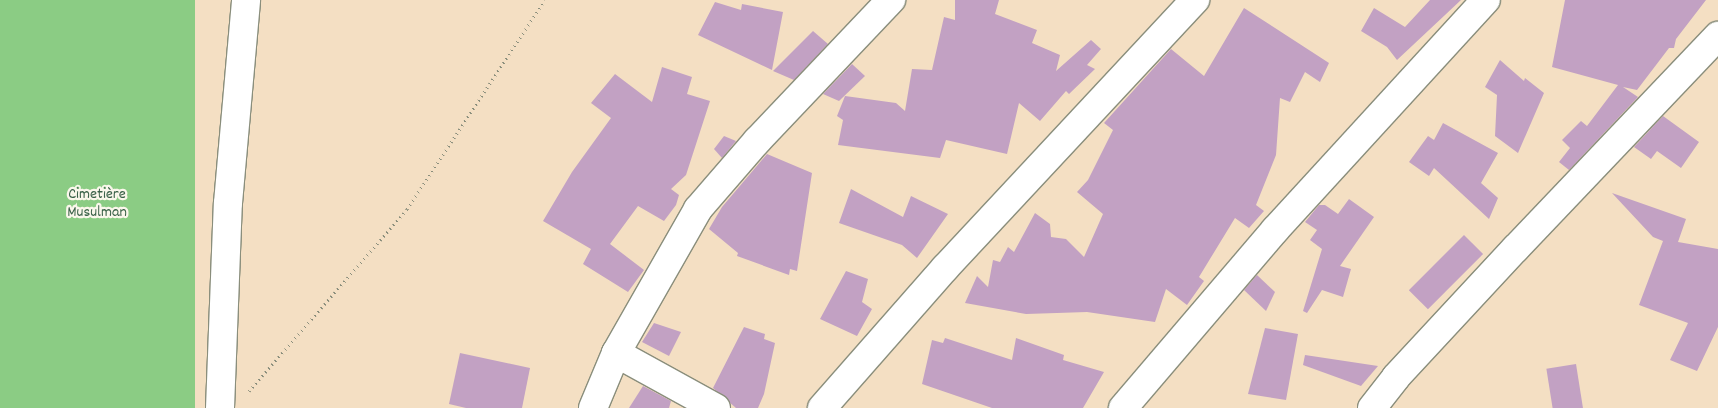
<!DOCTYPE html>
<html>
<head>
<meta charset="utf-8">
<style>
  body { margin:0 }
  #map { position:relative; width:1718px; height:408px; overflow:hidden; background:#f4dfc3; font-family:Dekko,sans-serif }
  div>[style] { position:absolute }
  .green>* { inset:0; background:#8bcc84; transform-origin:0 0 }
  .building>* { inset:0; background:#c2a1c3; transform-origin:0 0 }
  .path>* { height:3px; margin-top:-1.5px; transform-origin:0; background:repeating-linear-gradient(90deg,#8a8e7c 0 1px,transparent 0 5px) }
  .roads { filter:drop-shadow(1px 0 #8a8e7c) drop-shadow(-1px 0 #8a8e7c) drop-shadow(0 1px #8a8e7c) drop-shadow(0 -1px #8a8e7c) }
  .minor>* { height:28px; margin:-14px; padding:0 14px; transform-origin:14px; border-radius:14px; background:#fff }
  span { translate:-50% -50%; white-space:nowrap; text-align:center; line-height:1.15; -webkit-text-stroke:4.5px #fbf7ec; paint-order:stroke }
  .park-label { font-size:16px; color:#3a6148 }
</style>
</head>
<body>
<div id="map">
  <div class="green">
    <i style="left:0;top:0;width:195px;height:408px"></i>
  </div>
  <div class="building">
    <i style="clip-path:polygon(955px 0,999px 0,995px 14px,1037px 30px,1032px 43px,1060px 55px,1056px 71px,1091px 40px,1101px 49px,1087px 65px,1095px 69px,1069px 94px,1066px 91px,1040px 121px,1019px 103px,1007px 154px,946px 140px,940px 158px,838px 145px,843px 120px,837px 116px,845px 96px,896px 103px,905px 111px,912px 69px,932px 70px,944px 17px,955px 20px)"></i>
    <i style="clip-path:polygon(1430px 0,1461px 0,1397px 60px,1387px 47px,1361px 31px,1374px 8px,1405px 27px)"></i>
    <i style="clip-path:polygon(1565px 0,1706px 0,1676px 39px,1674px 48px,1669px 48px,1637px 90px,1623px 87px,1638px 97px,1569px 170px,1559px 162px,1570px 148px,1562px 140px,1581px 121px,1587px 126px,1618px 85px,1552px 67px)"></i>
    <i style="clip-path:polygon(715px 2px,741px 10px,742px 4px,783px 12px,772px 70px,698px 35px)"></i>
    <i style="clip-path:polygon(1244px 8px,1329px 63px,1320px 82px,1305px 72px,1290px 102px,1280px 98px,1276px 155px,1256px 205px,1264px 211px,1249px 228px,1235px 218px,1199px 277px,1204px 281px,1187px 305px,1166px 289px,1155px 322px,1087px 312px,1026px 314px,965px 303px,977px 276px,988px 287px,993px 260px,1000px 262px,1008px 247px,1014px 252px,1035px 213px,1050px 224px,1051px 237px,1066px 239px,1084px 257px,1103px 214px,1077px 192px,1088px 180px,1113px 130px,1104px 123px,1171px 49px,1204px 76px)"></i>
    <i style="clip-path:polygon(813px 31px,828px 44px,794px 80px,773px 71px)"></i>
    <i style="clip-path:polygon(1500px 60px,1524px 81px,1525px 78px,1544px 93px,1518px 153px,1495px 136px,1497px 95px,1485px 87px)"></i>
    <i style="clip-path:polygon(852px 64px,865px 76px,839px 101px,823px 94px)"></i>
    <i style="clip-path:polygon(662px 67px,692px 77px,687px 94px,710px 101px,686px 175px,671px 189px,679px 195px,676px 205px,664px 221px,638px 206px,610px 244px,644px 270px,628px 292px,583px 264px,591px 249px,543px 221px,572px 172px,611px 118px,591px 103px,615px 74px,652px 102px)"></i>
    <i style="clip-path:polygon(1663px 116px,1699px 142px,1681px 168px,1657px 151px,1651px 159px,1634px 147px)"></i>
    <i style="clip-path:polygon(1443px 123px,1498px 153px,1481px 183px,1498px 198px,1489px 219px,1434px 168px,1429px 176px,1409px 162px,1428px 136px,1434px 140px)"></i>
    <i style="clip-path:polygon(724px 136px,736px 141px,722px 158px,714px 149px)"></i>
    <i style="clip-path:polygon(767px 154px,812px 173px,797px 271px,790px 269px,789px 275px,737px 256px,738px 253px,709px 229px,722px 207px)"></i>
    <i style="clip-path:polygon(851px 189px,903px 217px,911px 196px,948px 214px,917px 258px,902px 245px,839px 223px)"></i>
    <i style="clip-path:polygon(1612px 193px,1686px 219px,1678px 242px,1718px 249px,1718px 327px,1697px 371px,1670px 360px,1688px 323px,1639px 305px,1663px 241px,1653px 237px)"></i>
    <i style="clip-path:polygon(1349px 199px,1374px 217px,1340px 266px,1351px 269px,1343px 297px,1322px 290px,1307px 313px,1303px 311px,1322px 249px,1310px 240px,1317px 230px,1305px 222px,1319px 205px,1325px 205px,1338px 214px)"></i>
    <i style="left:1464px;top:235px;width:27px;height:78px;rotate:45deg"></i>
    <i style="clip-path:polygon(846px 271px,868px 279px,862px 302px,872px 309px,857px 336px,820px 319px)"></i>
    <i style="clip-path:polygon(1257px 275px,1275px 292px,1266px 311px,1244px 290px)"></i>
    <i style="clip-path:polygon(654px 323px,681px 332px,669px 356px,642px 342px)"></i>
    <i style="clip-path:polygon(744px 327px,765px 334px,764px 339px,775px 343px,764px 394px,758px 408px,736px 408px,713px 388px)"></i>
    <i style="clip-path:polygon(1265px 328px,1298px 334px,1286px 400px,1248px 394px)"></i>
    <i style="clip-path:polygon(945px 338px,1012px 360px,1016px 338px,1064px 355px,1063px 360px,1104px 372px,1083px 408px,992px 408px,922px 384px,932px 340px,943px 343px)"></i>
    <i style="clip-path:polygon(460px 353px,530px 368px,522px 408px,466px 408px,449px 404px)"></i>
    <i style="clip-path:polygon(1305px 355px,1378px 366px,1361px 386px,1303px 365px)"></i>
    <i style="left:1576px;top:364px;width:45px;height:30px;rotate:81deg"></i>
    <i style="clip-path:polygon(643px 386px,671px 401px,669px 408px,629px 408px)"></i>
  </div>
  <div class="path">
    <i style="left:249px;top:391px;width:241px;rotate:-49deg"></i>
    <i style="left:407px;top:209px;width:250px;rotate:-56.6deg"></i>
  </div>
  <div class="roads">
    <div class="minor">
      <i style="left:616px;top:353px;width:114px;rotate:28.8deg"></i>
      <i style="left:220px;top:408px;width:205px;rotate:-87.8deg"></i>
      <i style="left:228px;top:203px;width:204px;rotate:-84.9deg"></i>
      <i style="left:593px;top:408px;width:60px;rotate:-67.3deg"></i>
      <i style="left:616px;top:353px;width:166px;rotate:-60.3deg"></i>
      <i style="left:698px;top:209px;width:90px;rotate:-49.1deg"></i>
      <i style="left:757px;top:141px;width:195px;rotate:-46.5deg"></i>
      <i style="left:822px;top:408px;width:186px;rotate:-48.7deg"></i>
      <i style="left:945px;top:268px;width:367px;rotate:-47deg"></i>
      <i style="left:1123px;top:408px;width:234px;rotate:-49.5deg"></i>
      <i style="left:1275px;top:230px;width:312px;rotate:-47.5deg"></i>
      <i style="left:1372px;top:408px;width:39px;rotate:-52deg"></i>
      <i style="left:1396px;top:377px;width:176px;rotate:-47.1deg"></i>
      <i style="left:1516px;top:248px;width:293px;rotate:-46.4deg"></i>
    </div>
  </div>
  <div class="park-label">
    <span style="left:97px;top:204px">Cimetière<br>Musulman</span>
  </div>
</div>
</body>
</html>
